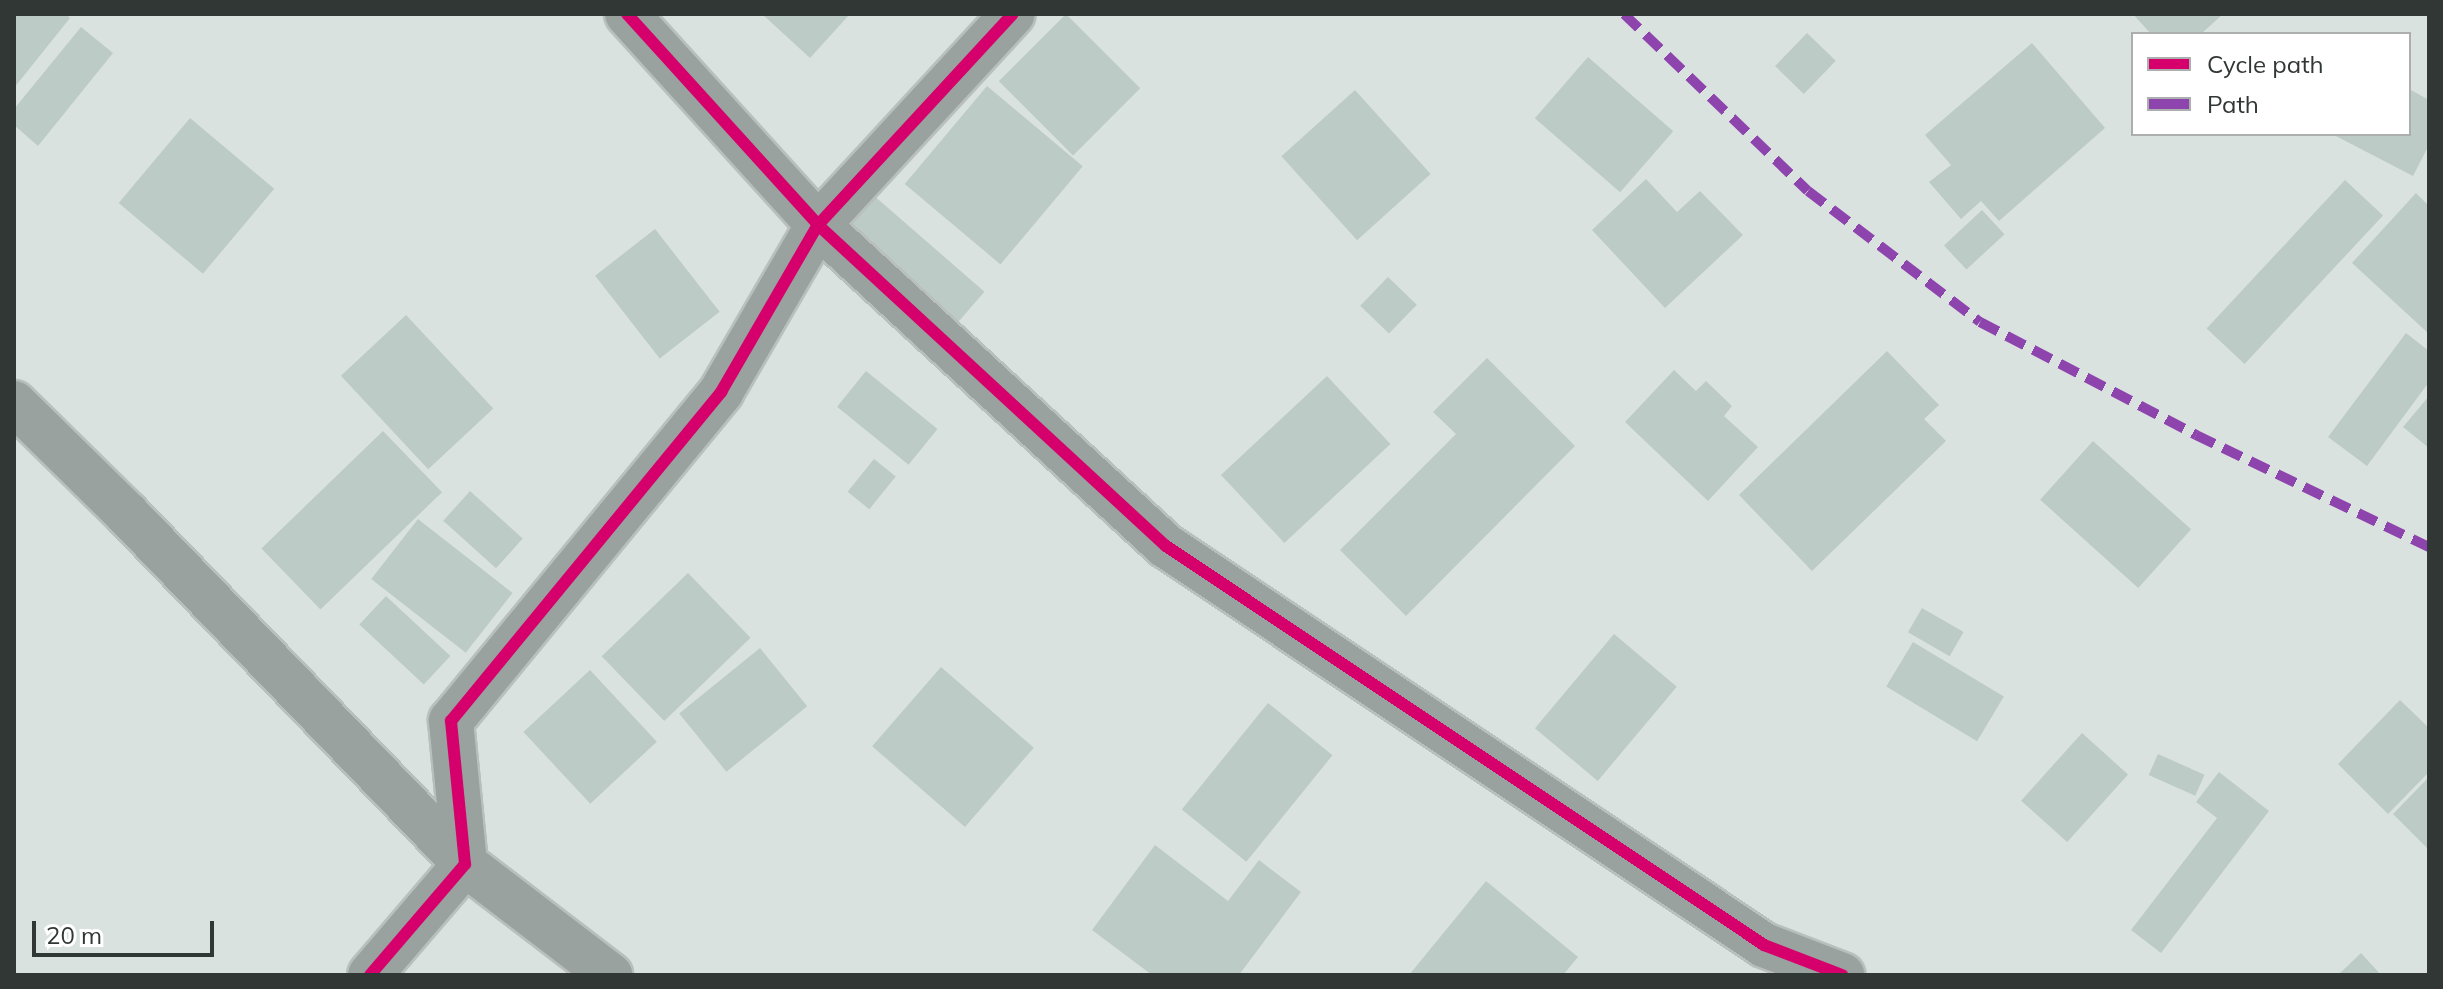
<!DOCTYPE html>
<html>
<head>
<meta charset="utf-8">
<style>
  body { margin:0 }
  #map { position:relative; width:2443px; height:989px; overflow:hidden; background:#dae2df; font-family:Mulish,sans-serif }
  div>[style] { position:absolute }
  .building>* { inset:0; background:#bccbc5; transform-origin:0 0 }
  .roads { filter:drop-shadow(2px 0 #b9bfbd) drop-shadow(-2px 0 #b9bfbd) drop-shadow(0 2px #b9bfbd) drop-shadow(0 -2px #b9bfbd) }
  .street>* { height:44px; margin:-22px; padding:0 22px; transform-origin:22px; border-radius:22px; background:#99a29e }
  .quiet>* { height:10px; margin-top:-5px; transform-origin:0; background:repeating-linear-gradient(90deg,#8e44ad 0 20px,transparent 0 30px) }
  .cycleway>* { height:12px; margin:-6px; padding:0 6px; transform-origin:6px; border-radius:6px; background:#d6006c }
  span { translate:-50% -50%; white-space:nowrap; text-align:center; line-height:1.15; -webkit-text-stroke:6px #fff; paint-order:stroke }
  .frame { position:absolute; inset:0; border:16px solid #313735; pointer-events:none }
  .legend { position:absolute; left:2131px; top:32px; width:280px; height:104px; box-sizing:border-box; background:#fff; border:2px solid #adafae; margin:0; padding:10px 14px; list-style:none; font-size:24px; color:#313735 }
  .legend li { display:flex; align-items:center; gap:16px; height:40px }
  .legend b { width:40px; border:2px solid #adafae }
  .scale { position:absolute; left:32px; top:921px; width:182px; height:36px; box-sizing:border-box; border:4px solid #313735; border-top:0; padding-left:10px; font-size:24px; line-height:28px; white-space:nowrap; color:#313735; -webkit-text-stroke:6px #fff; paint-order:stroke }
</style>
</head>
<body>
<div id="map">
  <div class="building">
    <i style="clip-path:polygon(14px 14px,66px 14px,70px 18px,14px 88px)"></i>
    <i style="clip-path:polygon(762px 14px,850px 14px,810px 58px)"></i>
    <i style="left:1066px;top:14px;width:105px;height:95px;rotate:45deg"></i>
    <i style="clip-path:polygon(2133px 14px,2223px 14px,2201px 34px,2151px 34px)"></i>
    <i style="clip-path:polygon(81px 27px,113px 53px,38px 146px,14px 125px,14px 109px)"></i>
    <i style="left:1807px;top:33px;width:40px;height:46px;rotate:44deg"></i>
    <i style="clip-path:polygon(2032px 43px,2105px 128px,1999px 221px,1981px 201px,1961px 219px,1929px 182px,1951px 165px,1925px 135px)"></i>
    <i style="left:1588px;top:57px;width:113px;height:81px;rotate:41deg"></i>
    <i style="left:987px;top:86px;width:125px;height:128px;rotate:40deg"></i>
    <i style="clip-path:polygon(2409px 89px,2429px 100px,2429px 145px,2413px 176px,2332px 134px,2409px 134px)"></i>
    <i style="left:1355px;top:90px;width:113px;height:99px;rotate:48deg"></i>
    <i style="left:190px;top:118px;width:110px;height:111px;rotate:40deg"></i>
    <i style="clip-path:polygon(1646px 179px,1677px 212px,1700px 191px,1743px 235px,1665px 308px,1592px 230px)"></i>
    <i style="left:2345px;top:180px;width:52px;height:203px;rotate:43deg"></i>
    <i style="clip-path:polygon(2416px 193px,2429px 206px,2429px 334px,2352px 263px)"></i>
    <i style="left:872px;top:194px;width:149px;height:42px;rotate:41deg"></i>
    <i style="left:1982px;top:210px;width:33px;height:52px;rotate:47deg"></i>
    <i style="left:655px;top:229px;width:105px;height:76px;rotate:52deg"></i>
    <i style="left:1388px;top:277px;width:40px;height:40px;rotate:44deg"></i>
    <i style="left:406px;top:315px;width:128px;height:89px;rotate:47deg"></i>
    <i style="clip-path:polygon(2406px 333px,2429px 351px,2429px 382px,2367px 466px,2328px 437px)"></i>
    <i style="clip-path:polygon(1887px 351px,1939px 405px,1924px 419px,1946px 441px,1812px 571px,1739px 495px)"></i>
    <i style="clip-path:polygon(1487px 358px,1575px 446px,1406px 616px,1340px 550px,1456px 434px,1433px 412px)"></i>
    <i style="clip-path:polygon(1674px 370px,1696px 391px,1706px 381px,1732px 406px,1724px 416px,1758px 447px,1708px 501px,1625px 422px)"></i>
    <i style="left:866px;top:371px;width:92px;height:46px;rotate:39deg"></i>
    <i style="left:1327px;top:376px;width:93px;height:145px;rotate:47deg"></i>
    <i style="clip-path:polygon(2429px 396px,2429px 448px,2403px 427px)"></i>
    <i style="left:383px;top:431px;width:85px;height:169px;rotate:46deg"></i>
    <i style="left:2093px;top:441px;width:132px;height:79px;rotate:42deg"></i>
    <i style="left:874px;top:459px;width:28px;height:42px;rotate:39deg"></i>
    <i style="left:470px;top:491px;width:71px;height:40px;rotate:42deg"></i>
    <i style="left:418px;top:519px;width:120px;height:76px;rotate:38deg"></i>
    <i style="left:688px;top:573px;width:90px;height:120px;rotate:46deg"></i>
    <i style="left:386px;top:596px;width:88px;height:39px;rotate:43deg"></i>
    <i style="left:1922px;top:608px;width:48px;height:28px;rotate:30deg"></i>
    <i style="left:1614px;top:634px;width:82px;height:123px;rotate:40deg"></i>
    <i style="left:1913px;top:642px;width:106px;height:52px;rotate:31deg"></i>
    <i style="left:760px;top:648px;width:75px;height:104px;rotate:51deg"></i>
    <i style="left:941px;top:667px;width:123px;height:105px;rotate:41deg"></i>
    <i style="left:590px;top:670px;width:98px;height:91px;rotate:47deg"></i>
    <i style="clip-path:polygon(2400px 700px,2429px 728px,2429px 772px,2388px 814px,2338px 764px)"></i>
    <i style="left:1268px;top:703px;width:83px;height:137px;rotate:39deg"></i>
    <i style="left:2082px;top:733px;width:62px;height:91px;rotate:42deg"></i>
    <i style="left:2158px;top:754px;width:51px;height:23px;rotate:24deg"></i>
    <i style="clip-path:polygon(2219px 772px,2269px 811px,2161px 953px,2131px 930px,2217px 818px,2196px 802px)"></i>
    <i style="clip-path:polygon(2429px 777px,2429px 850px,2393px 814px)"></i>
    <i style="clip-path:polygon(1155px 845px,1228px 901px,1259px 860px,1301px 892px,1239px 975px,1152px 975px,1092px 930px)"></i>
    <i style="clip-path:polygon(1486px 881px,1578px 957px,1563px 975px,1409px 975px)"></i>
    <i style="clip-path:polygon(2361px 953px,2381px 975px,2338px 975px)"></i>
  </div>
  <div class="roads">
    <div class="street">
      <i style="left:627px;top:14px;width:285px;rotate:47.8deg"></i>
      <i style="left:818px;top:225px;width:473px;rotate:42.7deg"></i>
      <i style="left:1166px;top:546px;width:719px;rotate:33.71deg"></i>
      <i style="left:1764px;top:945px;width:84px;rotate:21deg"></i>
      <i style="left:14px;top:403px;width:158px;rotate:44.5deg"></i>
      <i style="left:127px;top:514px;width:487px;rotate:46deg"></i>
      <i style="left:465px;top:864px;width:183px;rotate:37.4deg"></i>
      <i style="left:370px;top:975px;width:146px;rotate:-49.4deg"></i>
      <i style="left:465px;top:864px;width:144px;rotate:-95.6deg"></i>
      <i style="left:451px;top:721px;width:426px;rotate:-50.6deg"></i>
      <i style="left:721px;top:392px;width:193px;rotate:-59.9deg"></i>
      <i style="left:818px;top:225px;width:287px;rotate:-47.3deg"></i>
    </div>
  </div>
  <div class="quiet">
    <i style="left:1624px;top:14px;width:255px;rotate:43.9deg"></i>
    <i style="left:1808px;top:191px;width:216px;rotate:37.3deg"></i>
    <i style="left:1980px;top:322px;width:244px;rotate:27.6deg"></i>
    <i style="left:2196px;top:435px;width:259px;rotate:25.7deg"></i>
  </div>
  <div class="cycleway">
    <i style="left:627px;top:14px;width:285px;rotate:47.8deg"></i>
    <i style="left:818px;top:225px;width:473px;rotate:42.7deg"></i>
    <i style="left:1166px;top:546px;width:719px;rotate:33.71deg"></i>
    <i style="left:1764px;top:945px;width:84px;rotate:21deg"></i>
    <i style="left:370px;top:975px;width:146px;rotate:-49.4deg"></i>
    <i style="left:465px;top:864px;width:144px;rotate:-95.6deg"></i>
    <i style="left:451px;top:721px;width:426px;rotate:-50.6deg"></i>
    <i style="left:721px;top:392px;width:193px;rotate:-59.9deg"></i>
    <i style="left:818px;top:225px;width:287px;rotate:-47.3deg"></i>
  </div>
  <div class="frame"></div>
  <ul class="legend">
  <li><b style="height:10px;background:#d6006c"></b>Cycle path</li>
  <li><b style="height:10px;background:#8e44ad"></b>Path</li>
  </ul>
  <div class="scale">20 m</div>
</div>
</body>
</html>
